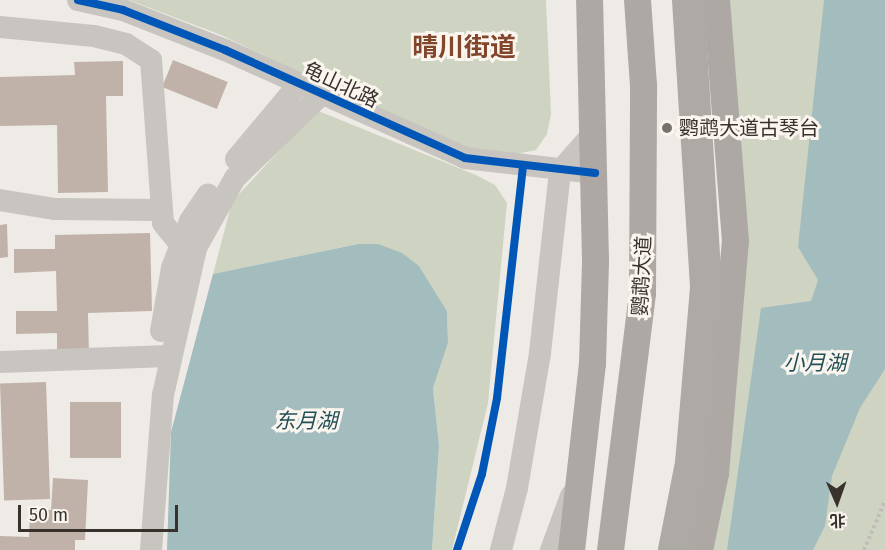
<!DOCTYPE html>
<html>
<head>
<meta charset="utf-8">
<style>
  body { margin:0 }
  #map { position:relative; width:885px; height:550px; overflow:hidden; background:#eeebe6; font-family:"Fira Sans","Noto Sans SC",sans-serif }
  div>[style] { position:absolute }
  .green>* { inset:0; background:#ced4c1 }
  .water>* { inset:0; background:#a3bcbe }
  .building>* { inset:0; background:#c1b2a9; transform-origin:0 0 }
  .path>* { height:4px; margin-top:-2px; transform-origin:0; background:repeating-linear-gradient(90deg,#c1bcb7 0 3px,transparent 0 6px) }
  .minor>* { height:22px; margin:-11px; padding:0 11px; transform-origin:11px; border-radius:11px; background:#c8c4bf }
  .major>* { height:27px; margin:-13.5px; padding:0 13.5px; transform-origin:13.5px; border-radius:13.5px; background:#ada8a4 }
  .highway>* { height:32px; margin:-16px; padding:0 16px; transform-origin:16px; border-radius:16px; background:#adaaa5 }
  .highway-bridge>* { height:32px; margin:-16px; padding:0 16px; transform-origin:16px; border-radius:16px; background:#adaaa5 }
  .cycleway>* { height:8px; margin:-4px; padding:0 4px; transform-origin:4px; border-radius:4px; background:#0057b8 }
  .dots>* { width:16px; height:16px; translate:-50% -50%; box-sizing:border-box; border:3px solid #faf5ef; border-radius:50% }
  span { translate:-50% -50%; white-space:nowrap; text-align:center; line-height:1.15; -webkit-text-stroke:6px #faf5ef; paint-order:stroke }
  .street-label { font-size:20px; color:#39312c }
  .poi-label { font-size:20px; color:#39312c }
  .left { translate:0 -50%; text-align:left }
  .water-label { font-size:21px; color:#245158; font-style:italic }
  .district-label { font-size:26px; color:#82462b; font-weight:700 }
  .north { position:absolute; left:807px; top:472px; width:60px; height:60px; -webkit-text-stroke:4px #faf5ef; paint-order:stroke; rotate:178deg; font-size:16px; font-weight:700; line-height:24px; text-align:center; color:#39312c }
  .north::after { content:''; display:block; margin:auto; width:21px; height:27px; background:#39312c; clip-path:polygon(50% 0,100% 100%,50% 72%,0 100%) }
  .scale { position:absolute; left:18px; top:505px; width:160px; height:27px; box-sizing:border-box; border:3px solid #39312c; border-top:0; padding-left:8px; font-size:18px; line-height:21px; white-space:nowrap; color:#39312c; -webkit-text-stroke:4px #faf5ef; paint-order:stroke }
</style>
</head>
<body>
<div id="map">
  <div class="green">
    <i style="clip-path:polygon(129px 0,546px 0,551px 114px,547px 134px,536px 150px,501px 157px,456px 147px,221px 35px)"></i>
    <i style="clip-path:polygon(724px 0,885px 0,885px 550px,709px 550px,728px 442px)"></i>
    <i style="clip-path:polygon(316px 110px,476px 175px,495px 185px,507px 203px,488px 403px,452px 550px,432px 550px,439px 446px,433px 388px,448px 343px,447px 311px,419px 266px,358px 244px,213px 274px,232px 202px)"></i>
  </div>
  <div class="water">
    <i style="clip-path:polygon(824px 0,885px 0,885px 369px,860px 408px,832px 476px,825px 526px,813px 550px,727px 550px,761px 308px,811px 301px,818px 280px,798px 247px)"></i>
    <i style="clip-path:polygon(358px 244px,378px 244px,402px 253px,419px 266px,447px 311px,448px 343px,433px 388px,439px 446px,432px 550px,167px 550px,171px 432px,213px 274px)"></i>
  </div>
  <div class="building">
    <i style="left:173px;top:60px;width:59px;height:29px;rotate:22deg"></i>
    <i style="clip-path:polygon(123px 61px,123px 96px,106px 96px,108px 192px,58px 193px,57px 125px,0 126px,0 77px,75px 75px,74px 62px)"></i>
    <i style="clip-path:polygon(7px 224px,8px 257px,0 258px,0 225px)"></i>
    <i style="clip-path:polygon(150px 233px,152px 311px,88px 313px,89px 355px,57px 355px,57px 333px,16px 334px,16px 311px,57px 311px,56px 271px,14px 273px,14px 249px,55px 249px,55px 235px)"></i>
    <i style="left:46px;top:382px;width:117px;height:46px;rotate:88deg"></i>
    <i style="left:70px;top:402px;width:51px;height:56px"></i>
    <i style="clip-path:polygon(53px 478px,88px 480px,85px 540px,75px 540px,75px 550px,0 550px,0 536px,29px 537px,30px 509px,51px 510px)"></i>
  </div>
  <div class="path">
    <i style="left:864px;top:550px;width:53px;rotate:-66.8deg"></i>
  </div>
  <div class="minor">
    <i style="left:78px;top:0;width:46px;rotate:12.5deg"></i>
    <i style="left:123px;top:10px;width:110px;rotate:21.4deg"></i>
    <i style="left:225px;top:50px;width:263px;rotate:24.2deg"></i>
    <i style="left:465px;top:158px;width:131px;rotate:6.6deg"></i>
    <i style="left:0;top:27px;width:94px;rotate:5.5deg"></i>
    <i style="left:94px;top:36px;width:33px;rotate:14deg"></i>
    <i style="left:126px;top:44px;width:30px;rotate:33deg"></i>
    <i style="left:151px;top:60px;width:163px;rotate:85.8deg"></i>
    <i style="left:163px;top:223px;width:27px;rotate:51deg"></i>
    <i style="left:236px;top:159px;width:98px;rotate:-50deg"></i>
    <i style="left:0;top:200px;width:56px;rotate:9.3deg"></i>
    <i style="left:55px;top:209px;width:106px;rotate:0.5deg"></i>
    <i style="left:161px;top:331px;width:64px;rotate:-80.1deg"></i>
    <i style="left:172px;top:268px;width:50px;rotate:-69deg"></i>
    <i style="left:190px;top:221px;width:32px;rotate:-56deg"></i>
    <i style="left:0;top:362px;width:169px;rotate:-2deg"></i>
    <i style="left:151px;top:550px;width:155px;rotate:-85.6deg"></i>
    <i style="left:163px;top:395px;width:151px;rotate:-77.3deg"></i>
    <i style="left:196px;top:248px;width:80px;rotate:-60.9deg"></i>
    <i style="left:235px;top:178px;width:120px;rotate:-44deg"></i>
    <i style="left:501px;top:550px;width:64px;rotate:-75.5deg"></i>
    <i style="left:517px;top:488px;width:137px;rotate:-80.3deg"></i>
    <i style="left:540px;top:353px;width:183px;rotate:-83.7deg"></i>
    <i style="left:560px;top:171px;width:53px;rotate:-48.8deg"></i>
    <i style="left:551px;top:550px;width:58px;rotate:-69.7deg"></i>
  </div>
  <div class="major">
    <i style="left:571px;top:550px;width:188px;rotate:-83.6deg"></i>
    <i style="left:592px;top:363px;width:103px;rotate:-88.3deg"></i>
    <i style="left:595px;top:260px;width:260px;rotate:-91.3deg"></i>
    <i style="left:610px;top:550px;width:259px;rotate:-82.9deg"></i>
    <i style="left:642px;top:293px;width:208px;rotate:-89.7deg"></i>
    <i style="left:643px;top:85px;width:85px;rotate:-94deg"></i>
    <i style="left:699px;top:550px;width:79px;rotate:-78.3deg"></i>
    <i style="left:715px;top:473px;width:233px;rotate:-85.1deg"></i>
    <i style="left:735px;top:241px;width:242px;rotate:-94.5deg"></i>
  </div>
  <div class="highway">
    <i style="left:674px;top:550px;width:89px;rotate:-78.9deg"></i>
  </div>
  <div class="highway-bridge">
    <i style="left:688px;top:0;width:289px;rotate:86.4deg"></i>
    <i style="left:706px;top:288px;width:176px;rotate:94.9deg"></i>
  </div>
  <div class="cycleway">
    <i style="left:78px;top:0;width:46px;rotate:12.5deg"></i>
    <i style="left:123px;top:10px;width:110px;rotate:21.4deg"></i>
    <i style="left:225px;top:50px;width:263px;rotate:24.2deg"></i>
    <i style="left:465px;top:158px;width:131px;rotate:6.6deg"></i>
    <i style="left:457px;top:550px;width:80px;rotate:-71.8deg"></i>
    <i style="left:482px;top:474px;width:77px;rotate:-78.8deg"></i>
    <i style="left:497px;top:398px;width:232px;rotate:-83.6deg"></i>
  </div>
  <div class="dots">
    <i style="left:667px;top:128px;background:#78726d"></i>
  </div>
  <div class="street-label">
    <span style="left:341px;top:85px;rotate:25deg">龟山北路</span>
    <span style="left:642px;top:276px;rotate:-87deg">鹦鹉大道</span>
  </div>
  <div class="poi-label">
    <span class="left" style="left:679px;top:128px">鹦鹉大道古琴台</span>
  </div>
  <div class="water-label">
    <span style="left:815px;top:363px">小月湖</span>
    <span style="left:306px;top:421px">东月湖</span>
  </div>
  <div class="district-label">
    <span style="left:464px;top:48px">晴川街道</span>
  </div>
  <div class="north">北</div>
  <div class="scale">50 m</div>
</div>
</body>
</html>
